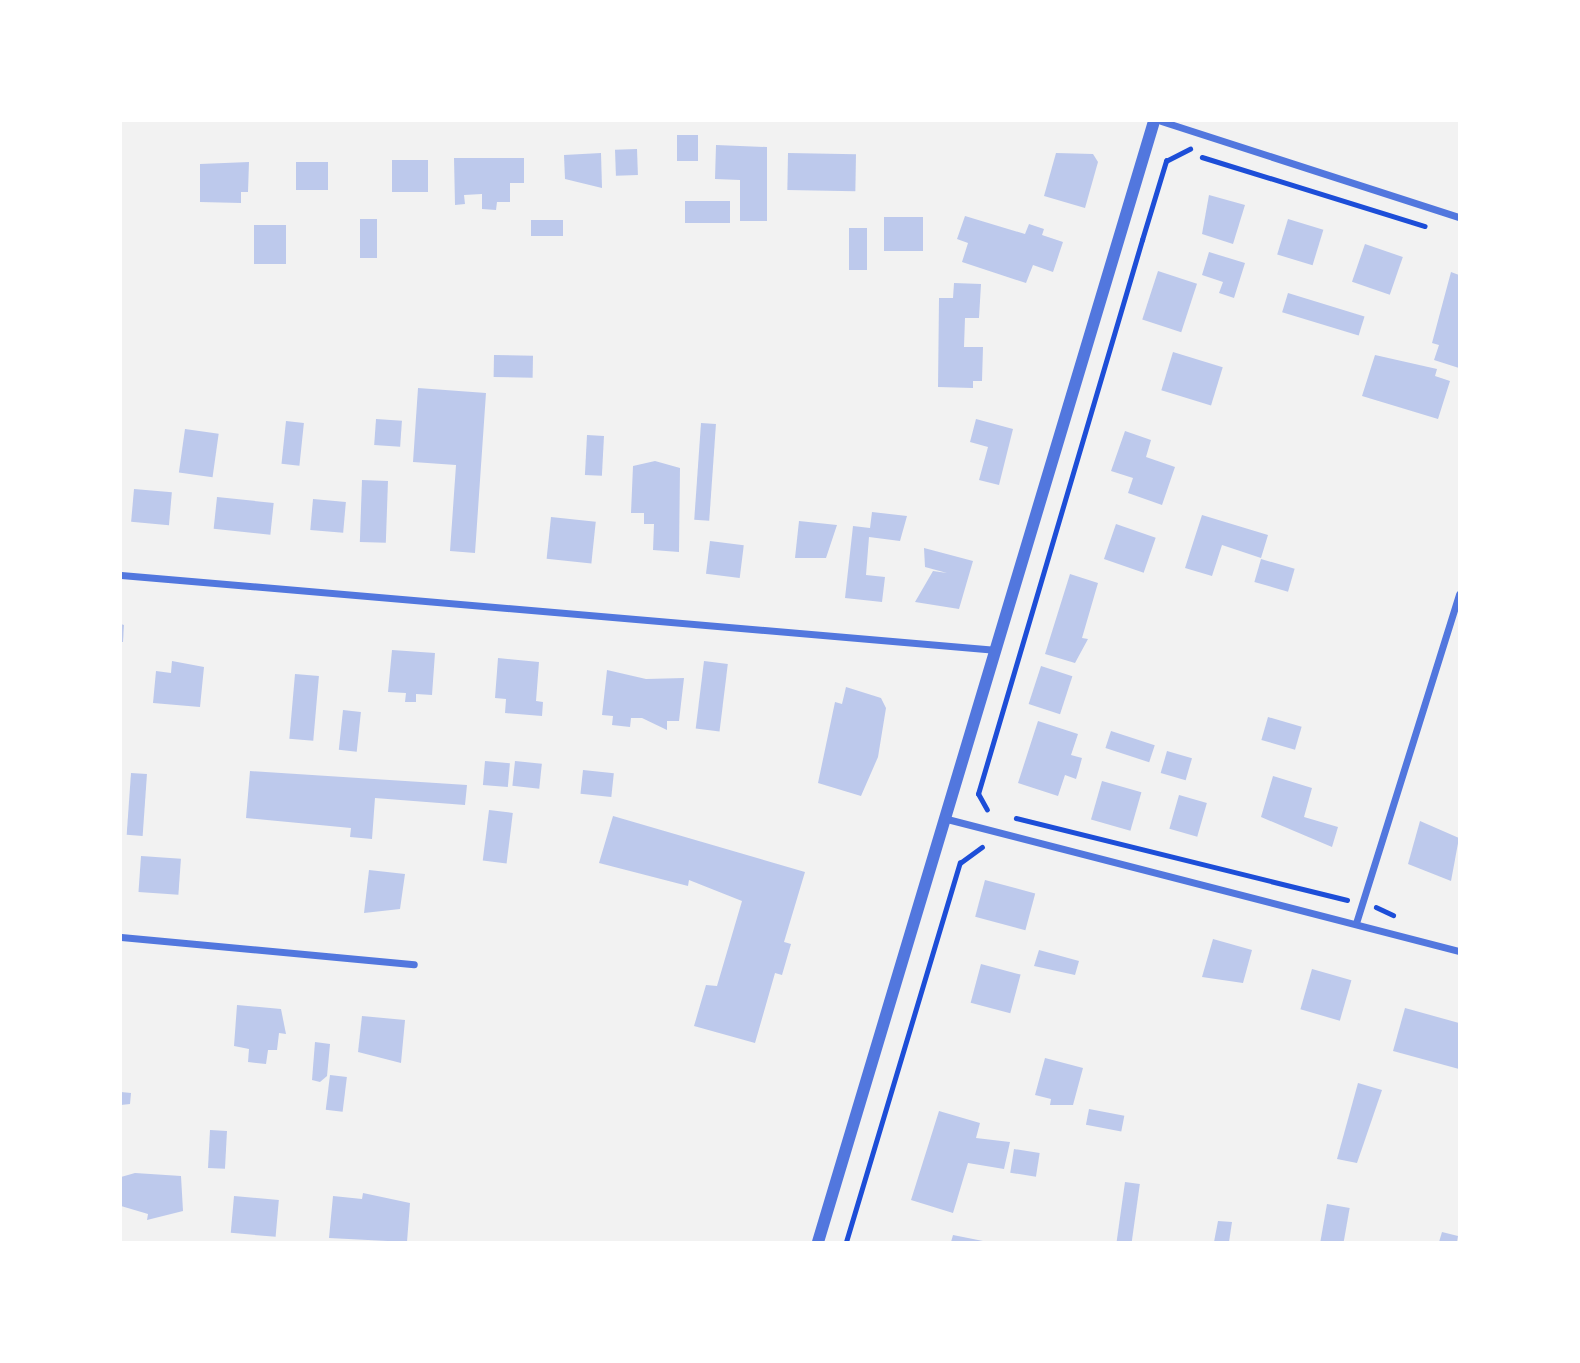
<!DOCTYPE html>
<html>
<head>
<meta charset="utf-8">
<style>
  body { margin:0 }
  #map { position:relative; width:1580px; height:1363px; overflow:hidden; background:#f2f2f2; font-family:"DejaVu Sans",sans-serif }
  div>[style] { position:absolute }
  .building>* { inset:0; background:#bdc9ec; transform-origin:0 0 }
  .path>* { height:4.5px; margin:-2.25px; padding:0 2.25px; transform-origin:2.25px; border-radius:2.25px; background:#1d4ed8 }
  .minor>* { height:7px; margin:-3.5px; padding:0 3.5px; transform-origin:3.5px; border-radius:3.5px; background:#5277de }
  .tertiary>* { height:12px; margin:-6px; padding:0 6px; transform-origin:6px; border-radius:6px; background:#5277de }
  span { translate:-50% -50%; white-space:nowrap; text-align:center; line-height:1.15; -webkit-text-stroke:7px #fff; paint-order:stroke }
  .frame { position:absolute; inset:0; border:122px solid #fff; pointer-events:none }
</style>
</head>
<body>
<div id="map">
  <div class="building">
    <i style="left:677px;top:135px;width:21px;height:26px"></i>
    <i style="clip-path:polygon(716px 145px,767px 147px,767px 221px,740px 221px,740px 180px,715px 179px)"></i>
    <i style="left:637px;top:149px;width:26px;height:22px;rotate:88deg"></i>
    <i style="clip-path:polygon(601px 153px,602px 188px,565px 179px,564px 155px)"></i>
    <i style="left:788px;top:153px;width:68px;height:37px;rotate:1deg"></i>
    <i style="clip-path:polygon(1056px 153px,1093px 154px,1098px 162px,1085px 208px,1044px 196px)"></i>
    <i style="clip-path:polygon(454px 158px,524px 158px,524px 183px,510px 183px,510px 202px,497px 202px,496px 210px,482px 209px,482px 194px,464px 195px,465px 204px,455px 205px)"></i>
    <i style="left:428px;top:160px;width:32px;height:36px;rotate:90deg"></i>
    <i style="clip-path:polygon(249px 162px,248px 192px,241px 192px,241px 203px,200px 202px,200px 164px)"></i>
    <i style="left:296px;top:162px;width:32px;height:28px"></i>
    <i style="clip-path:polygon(1209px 195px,1245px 205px,1233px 244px,1202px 234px)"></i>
    <i style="left:685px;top:201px;width:45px;height:22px"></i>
    <i style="clip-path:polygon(965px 216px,1025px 234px,1029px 224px,1044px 229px,1042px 235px,1063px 242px,1053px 272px,1033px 265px,1026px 283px,962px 262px,968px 243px,957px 239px)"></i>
    <i style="left:884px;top:217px;width:39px;height:34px"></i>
    <i style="left:377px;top:219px;width:39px;height:17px;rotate:90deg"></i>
    <i style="left:1288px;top:219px;width:37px;height:37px;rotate:17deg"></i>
    <i style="left:531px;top:220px;width:32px;height:16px"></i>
    <i style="left:254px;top:225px;width:32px;height:39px"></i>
    <i style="left:849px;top:228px;width:18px;height:42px"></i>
    <i style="left:1365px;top:244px;width:40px;height:40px;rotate:19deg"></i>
    <i style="clip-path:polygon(1209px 252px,1245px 263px,1234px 298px,1219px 293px,1223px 282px,1202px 275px)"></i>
    <i style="left:1158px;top:271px;width:41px;height:51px;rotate:18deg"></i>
    <i style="clip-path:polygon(1451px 272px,1459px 275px,1459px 368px,1434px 360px,1439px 345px,1432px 343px)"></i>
    <i style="clip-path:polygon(954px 283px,981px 284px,979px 318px,965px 318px,964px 347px,983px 347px,982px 381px,973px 381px,973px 388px,938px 387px,939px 298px,953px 298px)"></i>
    <i style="left:1288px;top:293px;width:80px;height:20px;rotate:17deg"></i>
    <i style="left:1173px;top:352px;width:52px;height:40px;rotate:17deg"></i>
    <i style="left:494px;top:355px;width:39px;height:22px;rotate:1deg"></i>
    <i style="clip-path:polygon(1375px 355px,1437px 369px,1435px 376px,1450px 381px,1438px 419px,1362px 396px)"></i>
    <i style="clip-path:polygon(418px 388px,486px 393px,475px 553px,450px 551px,456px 465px,413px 462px)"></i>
    <i style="left:376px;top:419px;width:26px;height:26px;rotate:4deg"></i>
    <i style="clip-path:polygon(976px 419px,1013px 429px,999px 485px,979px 480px,988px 447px,970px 442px)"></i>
    <i style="left:286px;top:421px;width:18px;height:43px;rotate:6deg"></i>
    <i style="left:701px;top:423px;width:15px;height:97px;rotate:4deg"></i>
    <i style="left:185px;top:429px;width:34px;height:44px;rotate:8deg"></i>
    <i style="clip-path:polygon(1125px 431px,1151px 440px,1146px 457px,1175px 467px,1162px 505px,1128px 493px,1133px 478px,1111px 471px)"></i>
    <i style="left:587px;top:435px;width:17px;height:40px;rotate:3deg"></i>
    <i style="clip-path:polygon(655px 461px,680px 468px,679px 552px,653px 550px,654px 524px,644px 524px,644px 513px,631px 513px,633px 466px)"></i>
    <i style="left:362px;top:480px;width:26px;height:62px;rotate:2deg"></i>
    <i style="left:134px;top:489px;width:38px;height:33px;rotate:5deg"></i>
    <i style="left:217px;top:497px;width:57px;height:32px;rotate:6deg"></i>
    <i style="left:313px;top:499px;width:33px;height:31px;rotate:5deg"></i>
    <i style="clip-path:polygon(872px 512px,907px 516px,900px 541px,869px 537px,866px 575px,885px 577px,882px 602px,845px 598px,853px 526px,870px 528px)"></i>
    <i style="clip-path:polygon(1202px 515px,1268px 535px,1261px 558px,1222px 545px,1212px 576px,1185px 568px)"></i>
    <i style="left:551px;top:517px;width:45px;height:42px;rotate:6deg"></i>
    <i style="clip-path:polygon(799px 521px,837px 525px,826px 558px,795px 558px)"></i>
    <i style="left:1116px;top:524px;width:42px;height:37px;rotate:19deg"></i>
    <i style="left:710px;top:541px;width:34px;height:33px;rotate:7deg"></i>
    <i style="clip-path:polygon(924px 548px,973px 561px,959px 609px,915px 602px,933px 571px,947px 573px,925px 567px)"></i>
    <i style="left:1261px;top:559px;width:35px;height:24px;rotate:16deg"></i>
    <i style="clip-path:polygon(1070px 574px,1098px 583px,1082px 638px,1088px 639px,1075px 663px,1045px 654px)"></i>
    <i style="clip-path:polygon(121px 624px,124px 625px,123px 642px,121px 642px)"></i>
    <i style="clip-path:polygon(392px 650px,435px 653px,432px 695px,416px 694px,416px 702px,405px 702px,406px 693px,388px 692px)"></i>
    <i style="clip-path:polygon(498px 658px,539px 662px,536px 701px,543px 702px,542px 716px,505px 713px,506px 699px,495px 698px)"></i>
    <i style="clip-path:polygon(172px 661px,204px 667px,200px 707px,153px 703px,156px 671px,171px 673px)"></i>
    <i style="left:704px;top:661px;width:24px;height:68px;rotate:7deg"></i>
    <i style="left:1041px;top:666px;width:33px;height:40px;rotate:18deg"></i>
    <i style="clip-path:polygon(607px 670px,646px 679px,684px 678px,679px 721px,667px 721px,667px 730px,642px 718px,631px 718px,630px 727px,612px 725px,613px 716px,602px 715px)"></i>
    <i style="left:295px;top:674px;width:24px;height:65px;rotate:5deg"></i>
    <i style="clip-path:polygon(846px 687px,881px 698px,886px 708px,878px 757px,861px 796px,818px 783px,835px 702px,842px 704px)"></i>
    <i style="left:343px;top:710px;width:18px;height:40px;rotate:6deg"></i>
    <i style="left:1268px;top:717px;width:35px;height:24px;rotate:16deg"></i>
    <i style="clip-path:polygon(1038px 721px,1078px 734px,1071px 755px,1082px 758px,1079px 769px,1076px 779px,1065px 775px,1058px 796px,1018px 783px)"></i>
    <i style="left:1111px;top:731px;width:46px;height:18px;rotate:18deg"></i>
    <i style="left:1167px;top:751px;width:26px;height:23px;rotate:16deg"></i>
    <i style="left:485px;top:761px;width:25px;height:24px;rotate:5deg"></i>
    <i style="left:515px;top:761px;width:27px;height:25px;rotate:6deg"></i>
    <i style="left:583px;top:770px;width:31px;height:24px;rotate:6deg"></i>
    <i style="clip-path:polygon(250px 771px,467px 785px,465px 805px,375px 798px,372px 839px,350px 837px,351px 828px,246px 818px)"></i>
    <i style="left:131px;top:773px;width:16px;height:62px;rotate:4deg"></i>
    <i style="clip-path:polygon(1273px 776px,1312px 788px,1304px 817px,1338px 827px,1332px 847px,1261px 817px)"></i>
    <i style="left:1102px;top:781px;width:41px;height:40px;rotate:16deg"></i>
    <i style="left:1179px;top:795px;width:29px;height:35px;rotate:16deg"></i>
    <i style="left:489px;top:810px;width:24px;height:51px;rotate:7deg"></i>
    <i style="clip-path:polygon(613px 816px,805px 872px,784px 942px,791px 944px,782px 975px,775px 973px,755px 1043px,694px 1026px,706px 985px,717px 986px,742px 901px,689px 880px,688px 886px,599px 863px)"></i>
    <i style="clip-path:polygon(1420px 821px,1459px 838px,1451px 881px,1408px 864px)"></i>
    <i style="left:141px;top:856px;width:40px;height:36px;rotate:4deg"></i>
    <i style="clip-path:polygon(369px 870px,405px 874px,400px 909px,364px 913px)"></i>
    <i style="left:985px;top:880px;width:52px;height:38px;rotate:15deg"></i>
    <i style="clip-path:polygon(1213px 939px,1252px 950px,1243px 983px,1202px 977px)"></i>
    <i style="clip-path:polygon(1039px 950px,1079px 961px,1075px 975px,1034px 966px)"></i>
    <i style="left:981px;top:964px;width:41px;height:40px;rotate:15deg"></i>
    <i style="left:1312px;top:969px;width:41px;height:42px;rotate:16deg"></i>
    <i style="clip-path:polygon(237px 1005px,281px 1009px,286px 1034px,279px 1033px,277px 1050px,268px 1050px,266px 1064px,248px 1062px,249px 1049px,234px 1046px)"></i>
    <i style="clip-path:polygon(1405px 1008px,1459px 1023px,1459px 1069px,1393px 1051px)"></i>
    <i style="clip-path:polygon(362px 1016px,405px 1020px,401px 1063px,358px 1052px)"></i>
    <i style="clip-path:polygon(315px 1042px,330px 1044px,327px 1076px,320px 1082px,312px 1080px)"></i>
    <i style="clip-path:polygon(1045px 1058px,1083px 1068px,1073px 1105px,1050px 1105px,1051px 1099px,1035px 1095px)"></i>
    <i style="left:330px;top:1075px;width:17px;height:35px;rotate:7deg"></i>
    <i style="clip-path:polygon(1358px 1083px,1382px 1090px,1357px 1163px,1337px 1159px)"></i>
    <i style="clip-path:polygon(121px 1092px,131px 1093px,130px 1104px,121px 1105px)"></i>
    <i style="left:1089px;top:1109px;width:36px;height:16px;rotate:11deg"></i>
    <i style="clip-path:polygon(939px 1111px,980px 1123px,976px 1138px,1010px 1142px,1004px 1169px,968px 1163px,953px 1213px,911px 1200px)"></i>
    <i style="left:210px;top:1130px;width:17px;height:38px;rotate:3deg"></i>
    <i style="left:1014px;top:1149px;width:26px;height:24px;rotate:9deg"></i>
    <i style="clip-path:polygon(135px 1173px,181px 1176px,183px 1211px,147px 1220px,148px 1214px,121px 1206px,121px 1177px)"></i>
    <i style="left:1125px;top:1182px;width:15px;height:61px;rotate:8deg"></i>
    <i style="clip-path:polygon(363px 1193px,410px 1203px,407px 1242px,329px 1238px,333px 1196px,362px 1199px)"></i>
    <i style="left:234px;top:1196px;width:45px;height:37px;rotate:5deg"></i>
    <i style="left:1327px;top:1204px;width:23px;height:39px;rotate:10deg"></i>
    <i style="clip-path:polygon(1218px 1221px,1232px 1222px,1229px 1242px,1214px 1242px)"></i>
    <i style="clip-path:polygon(1442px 1232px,1458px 1236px,1457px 1242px,1439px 1242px)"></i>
    <i style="clip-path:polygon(953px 1235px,983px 1241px,983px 1242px,951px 1242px)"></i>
  </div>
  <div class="path">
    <i style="left:1202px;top:157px;width:233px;rotate:17.2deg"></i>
    <i style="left:987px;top:810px;width:18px;rotate:-119deg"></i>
    <i style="left:978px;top:794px;width:578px;rotate:-73.51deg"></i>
    <i style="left:1142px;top:240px;width:83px;rotate:-73.1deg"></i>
    <i style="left:1166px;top:161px;width:27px;rotate:-27deg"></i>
    <i style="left:1016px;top:818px;width:341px;rotate:13.9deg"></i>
    <i style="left:1376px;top:907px;width:19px;rotate:25deg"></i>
    <i style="left:846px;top:1242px;width:396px;rotate:-73.3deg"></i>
    <i style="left:960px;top:863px;width:27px;rotate:-36deg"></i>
  </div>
  <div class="minor">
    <i style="left:1161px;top:121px;width:313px;rotate:17.9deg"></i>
    <i style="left:121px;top:575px;width:879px;rotate:4.89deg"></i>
    <i style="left:947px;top:819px;width:529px;rotate:14.46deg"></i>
    <i style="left:1356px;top:923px;width:345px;rotate:-72.6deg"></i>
    <i style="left:121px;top:937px;width:294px;rotate:5.3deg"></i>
  </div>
  <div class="tertiary">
    <i style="left:818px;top:1242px;width:1170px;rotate:-73.31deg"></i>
  </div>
  <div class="frame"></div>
</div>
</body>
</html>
